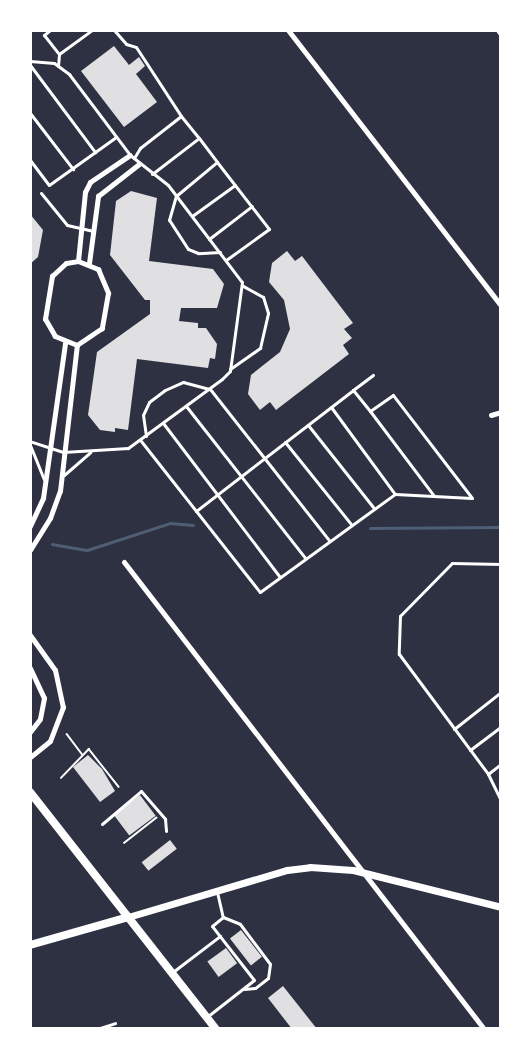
<!DOCTYPE html>
<html>
<head>
<meta charset="utf-8">
<style>
  body { margin:0 }
  #map { position:relative; width:531px; height:1059px; overflow:hidden; background:#2d3142; font-family:Raleway,sans-serif }
  div>[style] { position:absolute }
  .stream>* { height:3px; margin:-1.5px; padding:0 1.5px; transform-origin:1.5px; border-radius:1.5px; background:#4f5d75 }
  .building>* { inset:0; background:#e0e0e3; transform-origin:0 0 }
  .path>* { height:1.5px; margin:-0.75px; padding:0 0.75px; transform-origin:0.75px; border-radius:0.75px; background:#fff }
  .service>* { height:3px; margin:-1.5px; padding:0 1.5px; transform-origin:1.5px; border-radius:1.5px; background:#fff }
  .minor>* { height:5px; margin:-2.5px; padding:0 2.5px; transform-origin:2.5px; border-radius:2.5px; background:#fff }
  .tertiary>* { height:7px; margin:-3.5px; padding:0 3.5px; transform-origin:3.5px; border-radius:3.5px; background:#fff }
  .secondary>* { height:8px; margin:-4px; padding:0 4px; transform-origin:4px; border-radius:4px; background:#fff }
  span { translate:-50% -50%; white-space:nowrap; text-align:center; line-height:1.15; -webkit-text-stroke:4.5px #fff; paint-order:stroke }
  .frame { position:absolute; inset:0; border:32px solid #fff; pointer-events:none }
</style>
</head>
<body>
<div id="map">
  <div class="stream">
    <i style="left:370px;top:528px;width:131px;rotate:-0.4deg"></i>
    <i style="left:52px;top:544px;width:36px;rotate:10deg"></i>
    <i style="left:87px;top:550px;width:87px;rotate:-18deg"></i>
    <i style="left:170px;top:523px;width:23px;rotate:5deg"></i>
  </div>
  <div class="building">
    <i style="clip-path:polygon(114px 46px,129px 65px,139px 57px,145px 66px,136px 74px,157px 102px,124px 127px,81px 71px)"></i>
    <i style="clip-path:polygon(131px 191px,157px 198px,149px 261px,213px 269px,224px 284px,217px 308px,181px 308px,179px 321px,198px 323px,198px 328px,206px 328px,217px 344px,215px 359px,210px 358px,208px 368px,137px 359px,128px 430px,115px 428px,115px 432px,100px 430px,88px 415px,97px 352px,150px 314px,150px 300px,145px 300px,110px 255px,116px 201px)"></i>
    <i style="clip-path:polygon(30px 214px,43px 230px,38px 257px,30px 264px)"></i>
    <i style="clip-path:polygon(287px 251px,295px 261px,302px 256px,353px 323px,344px 329px,352px 338px,343px 345px,349px 354px,276px 410px,270px 402px,260px 410px,248px 394px,251px 375px,280px 352px,290px 329px,284px 300px,269px 282px,272px 263px)"></i>
    <i style="clip-path:polygon(88px 755px,102px 769px,115px 791px,100px 802px,73px 767px)"></i>
    <i style="left:140px;top:795px;width:26px;height:33px;rotate:53deg"></i>
    <i style="left:170px;top:840px;width:11px;height:36px;rotate:52deg"></i>
    <i style="left:241px;top:930px;width:34px;height:14px;rotate:52deg"></i>
    <i style="left:226px;top:948px;width:19px;height:23px;rotate:54deg"></i>
    <i style="clip-path:polygon(283px 986px,317px 1029px,292px 1029px,268px 998px)"></i>
  </div>
  <div class="path">
    <i style="left:67px;top:734px;width:25px;rotate:53deg"></i>
    <i style="left:61px;top:778px;width:40px;rotate:-46deg"></i>
    <i style="left:89px;top:749px;width:48px;rotate:51.7deg"></i>
    <i style="left:124px;top:843px;width:41px;rotate:-38deg"></i>
  </div>
  <div class="service">
    <i style="left:50px;top:30px;width:8px;rotate:140deg"></i>
    <i style="left:44px;top:35px;width:24px;rotate:52deg"></i>
    <i style="left:114px;top:30px;width:18px;rotate:49deg"></i>
    <i style="left:126px;top:44px;width:10px;rotate:17deg"></i>
    <i style="left:136px;top:47px;width:82px;rotate:56.9deg"></i>
    <i style="left:30px;top:61px;width:24px;rotate:5deg"></i>
    <i style="left:54px;top:63px;width:19px;rotate:36deg"></i>
    <i style="left:69px;top:74px;width:101px;rotate:53deg"></i>
    <i style="left:130px;top:155px;width:48px;rotate:38.3deg"></i>
    <i style="left:168px;top:185px;width:122px;rotate:52.7deg"></i>
    <i style="left:242px;top:282px;width:90px;rotate:97.7deg"></i>
    <i style="left:230px;top:371px;width:11px;rotate:135deg"></i>
    <i style="left:222px;top:379px;width:117px;rotate:143.7deg"></i>
    <i style="left:128px;top:448px;width:65px;rotate:176.5deg"></i>
    <i style="left:63px;top:452px;width:35px;rotate:-162deg"></i>
    <i style="left:30px;top:65px;width:109px;rotate:53.2deg"></i>
    <i style="left:58px;top:66px;width:12px;rotate:-85deg"></i>
    <i style="left:59px;top:54px;width:41px;rotate:-36deg"></i>
    <i style="left:30px;top:113px;width:71px;rotate:52.5deg"></i>
    <i style="left:134px;top:158px;width:12px;rotate:-59deg"></i>
    <i style="left:140px;top:148px;width:52px;rotate:-38deg"></i>
    <i style="left:181px;top:116px;width:28px;rotate:51deg"></i>
    <i style="left:30px;top:160px;width:31px;rotate:53deg"></i>
    <i style="left:49px;top:185px;width:82px;rotate:-35.6deg"></i>
    <i style="left:152px;top:174px;width:59px;rotate:-37.5deg"></i>
    <i style="left:199px;top:138px;width:30px;rotate:53deg"></i>
    <i style="left:41px;top:193px;width:41px;rotate:50.9deg"></i>
    <i style="left:67px;top:225px;width:27px;rotate:13deg"></i>
    <i style="left:192px;top:216px;width:53px;rotate:-35.8deg"></i>
    <i style="left:209px;top:239px;width:54px;rotate:-37.5deg"></i>
    <i style="left:220px;top:252px;width:22px;rotate:177deg"></i>
    <i style="left:198px;top:253px;width:11px;rotate:-158deg"></i>
    <i style="left:188px;top:249px;width:35px;rotate:-123deg"></i>
    <i style="left:169px;top:220px;width:25px;rotate:-74deg"></i>
    <i style="left:176px;top:196px;width:53px;rotate:-39.7deg"></i>
    <i style="left:217px;top:162px;width:85px;rotate:52.2deg"></i>
    <i style="left:269px;top:229px;width:53px;rotate:144.2deg"></i>
    <i style="left:230px;top:369px;width:37px;rotate:-35deg"></i>
    <i style="left:260px;top:348px;width:36px;rotate:-77deg"></i>
    <i style="left:268px;top:313px;width:17px;rotate:-107deg"></i>
    <i style="left:263px;top:297px;width:23px;rotate:-151deg"></i>
    <i style="left:186px;top:406px;width:193px;rotate:51.9deg"></i>
    <i style="left:331px;top:407px;width:108px;rotate:53.7deg"></i>
    <i style="left:370px;top:411px;width:106px;rotate:53deg"></i>
    <i style="left:163px;top:423px;width:193px;rotate:52.8deg"></i>
    <i style="left:308px;top:425px;width:105px;rotate:51.6deg"></i>
    <i style="left:146px;top:436px;width:21px;rotate:-98deg"></i>
    <i style="left:143px;top:415px;width:14px;rotate:-65deg"></i>
    <i style="left:149px;top:402px;width:20px;rotate:-37deg"></i>
    <i style="left:165px;top:390px;width:20px;rotate:-24deg"></i>
    <i style="left:183px;top:382px;width:28px;rotate:15deg"></i>
    <i style="left:210px;top:389px;width:192px;rotate:51.8deg"></i>
    <i style="left:141px;top:441px;width:192px;rotate:51.8deg"></i>
    <i style="left:260px;top:592px;width:167px;rotate:-36deg"></i>
    <i style="left:395px;top:494px;width:77px;rotate:3deg"></i>
    <i style="left:472px;top:498px;width:130px;rotate:-127.5deg"></i>
    <i style="left:393px;top:395px;width:28px;rotate:145deg"></i>
    <i style="left:370px;top:411px;width:27px;rotate:-129deg"></i>
    <i style="left:353px;top:390px;width:25px;rotate:-37deg"></i>
    <i style="left:285px;top:442px;width:105px;rotate:51.2deg"></i>
    <i style="left:30px;top:445px;width:37px;rotate:68deg"></i>
    <i style="left:64px;top:475px;width:35px;rotate:-41deg"></i>
    <i style="left:196px;top:511px;width:198px;rotate:-37.6deg"></i>
    <i style="left:501px;top:564px;width:49px;rotate:-178.8deg"></i>
    <i style="left:452px;top:563px;width:74px;rotate:134.5deg"></i>
    <i style="left:400px;top:616px;width:38px;rotate:92deg"></i>
    <i style="left:399px;top:654px;width:149px;rotate:53.4deg"></i>
    <i style="left:488px;top:774px;width:30px;rotate:64deg"></i>
    <i style="left:454px;top:729px;width:60px;rotate:-38.2deg"></i>
    <i style="left:470px;top:750px;width:39px;rotate:-37deg"></i>
    <i style="left:488px;top:774px;width:16px;rotate:-38deg"></i>
    <i style="left:102px;top:824px;width:51px;rotate:-40.2deg"></i>
    <i style="left:141px;top:791px;width:37px;rotate:49deg"></i>
    <i style="left:165px;top:819px;width:12px;rotate:85deg"></i>
    <i style="left:217px;top:892px;width:26px;rotate:77deg"></i>
    <i style="left:223px;top:917px;width:18px;rotate:22deg"></i>
    <i style="left:240px;top:924px;width:50px;rotate:53.1deg"></i>
    <i style="left:270px;top:964px;width:14px;rotate:98deg"></i>
    <i style="left:268px;top:978px;width:16px;rotate:142deg"></i>
    <i style="left:255px;top:988px;width:11px;rotate:175deg"></i>
    <i style="left:174px;top:971px;width:58px;rotate:-37.3deg"></i>
    <i style="left:208px;top:1016px;width:58px;rotate:-38deg"></i>
    <i style="left:254px;top:980px;width:68px;rotate:-127.9deg"></i>
    <i style="left:212px;top:926px;width:14px;rotate:-39deg"></i>
    <i style="left:97px;top:1029px;width:19px;rotate:-18deg"></i>
  </div>
  <div class="minor">
    <i style="left:288px;top:30px;width:349px;rotate:52.3deg"></i>
    <i style="left:498px;top:30px;width:5px;rotate:53deg"></i>
    <i style="left:78px;top:261px;width:22px;rotate:22deg"></i>
    <i style="left:98px;top:269px;width:26px;rotate:67deg"></i>
    <i style="left:108px;top:293px;width:36px;rotate:100deg"></i>
    <i style="left:102px;top:328px;width:30px;rotate:146deg"></i>
    <i style="left:77px;top:345px;width:24px;rotate:-158deg"></i>
    <i style="left:55px;top:336px;width:20px;rotate:-120deg"></i>
    <i style="left:45px;top:319px;width:44px;rotate:-80.8deg"></i>
    <i style="left:52px;top:276px;width:19px;rotate:-43deg"></i>
    <i style="left:66px;top:263px;width:12px;rotate:-9deg"></i>
    <i style="left:78px;top:261px;width:69px;rotate:-84.2deg"></i>
    <i style="left:85px;top:192px;width:11px;rotate:-63deg"></i>
    <i style="left:90px;top:182px;width:48px;rotate:-34deg"></i>
    <i style="left:89px;top:263px;width:68px;rotate:-82.3deg"></i>
    <i style="left:98px;top:196px;width:52px;rotate:-38deg"></i>
    <i style="left:491px;top:415px;width:10px;rotate:-17deg"></i>
    <i style="left:30px;top:526px;width:31px;rotate:-65deg"></i>
    <i style="left:43px;top:498px;width:157px;rotate:-81.9deg"></i>
    <i style="left:30px;top:550px;width:38px;rotate:-58deg"></i>
    <i style="left:50px;top:518px;width:29px;rotate:-70deg"></i>
    <i style="left:60px;top:491px;width:147px;rotate:-83.4deg"></i>
    <i style="left:124px;top:562px;width:590px;rotate:52.37deg"></i>
    <i style="left:30px;top:635px;width:43px;rotate:54.5deg"></i>
    <i style="left:55px;top:670px;width:38px;rotate:78deg"></i>
    <i style="left:63px;top:707px;width:36px;rotate:111deg"></i>
    <i style="left:50px;top:741px;width:26px;rotate:141deg"></i>
    <i style="left:30px;top:668px;width:33px;rotate:65deg"></i>
    <i style="left:44px;top:698px;width:21px;rotate:101deg"></i>
    <i style="left:40px;top:719px;width:16px;rotate:128deg"></i>
  </div>
  <div class="tertiary">
    <i style="left:128px;top:917px;width:166px;rotate:-16.5deg"></i>
    <i style="left:287px;top:870px;width:23px;rotate:-7deg"></i>
    <i style="left:310px;top:867px;width:43px;rotate:4deg"></i>
    <i style="left:353px;top:870px;width:153px;rotate:14deg"></i>
  </div>
  <div class="secondary">
    <i style="left:30px;top:792px;width:301px;rotate:51.9deg"></i>
    <i style="left:30px;top:945px;width:102px;rotate:-15.9deg"></i>
  </div>
  <div class="frame"></div>
</div>
</body>
</html>
